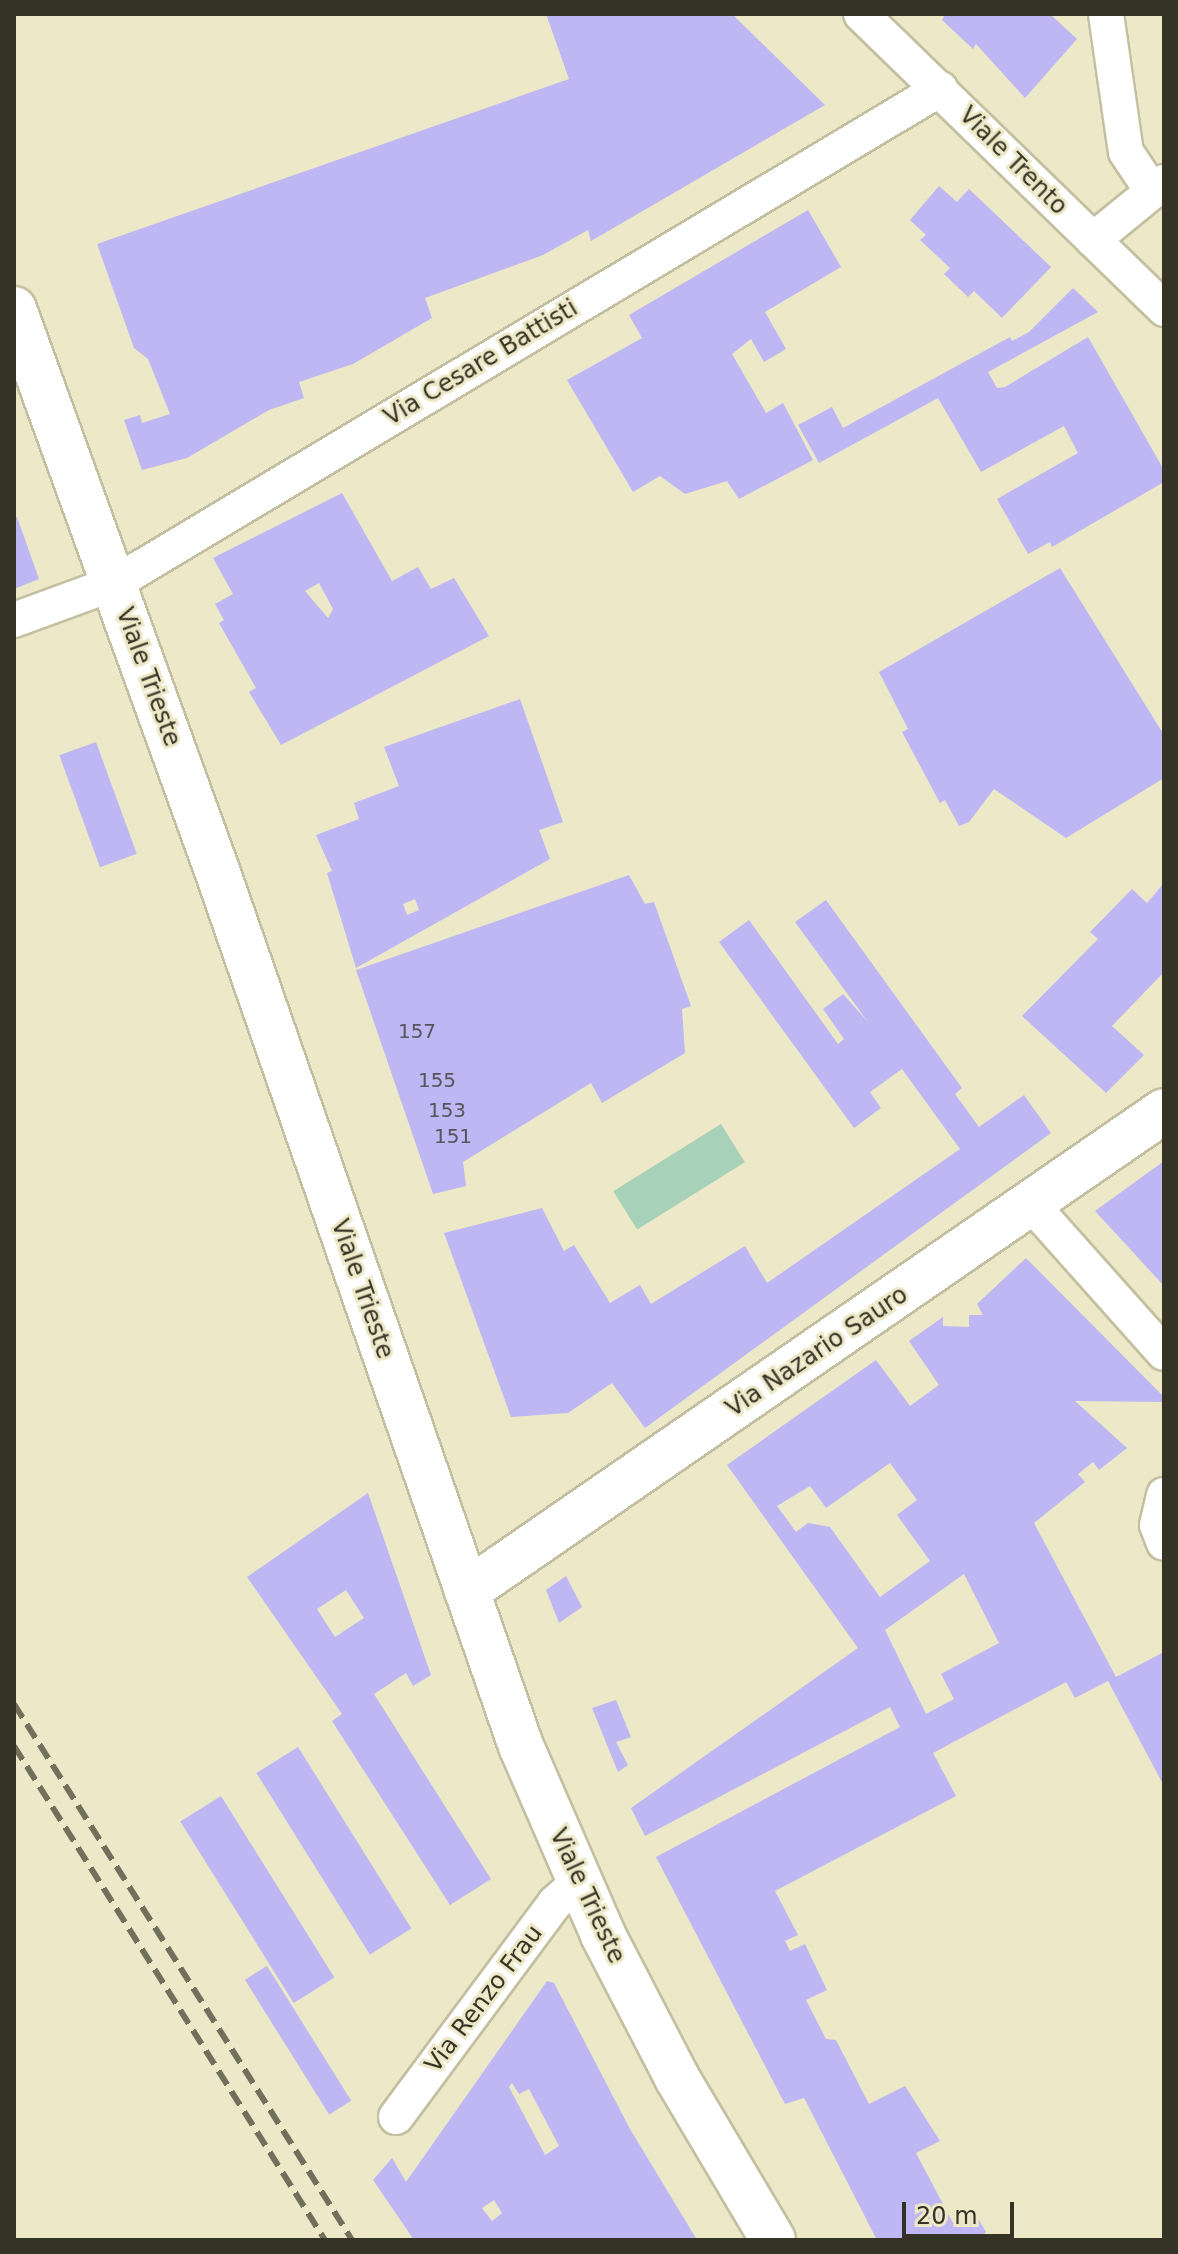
<!DOCTYPE html>
<html>
<head>
<meta charset="utf-8">
<style>
  body { margin:0 }
  #map { position:relative; width:1178px; height:2254px; overflow:hidden; background:#ede8c7; font-family:"DejaVu Sans",sans-serif }
  div>[style] { position:absolute }
  .green>* { inset:0; background:#a7d1b8; transform-origin:0 0 }
  .building>* { inset:0; background:#beb7f4; transform-origin:0 0 }
  .roads { filter:drop-shadow(2px 0 #c4bfa0) drop-shadow(-2px 0 #c4bfa0) drop-shadow(0 2px #c4bfa0) drop-shadow(0 -2px #c4bfa0) }
  .street>* { height:34px; margin:-17px; padding:0 17px; transform-origin:17px; border-radius:17px; background:#fff }
  .secondary>* { height:44px; margin:-22px; padding:0 22px; transform-origin:22px; border-radius:22px; background:#fff }
  .rail>* { height:6px; margin-top:-3px; transform-origin:0; background:repeating-linear-gradient(90deg,#726f5c 0 16px,transparent 0 24px) }
  span { translate:-50% -50%; white-space:nowrap; text-align:center; line-height:1.15; -webkit-text-stroke:6px #ede8c7; paint-order:stroke }
  .number-label { font-size:20px; color:#57545a }
  .number-label span { -webkit-text-stroke-width:0 }
  .street-label { font-size:24px; color:#353326 }
  .frame { position:absolute; inset:0; border:16px solid #353326; pointer-events:none }
  .scale { position:absolute; left:902px; top:2202px; width:112px; height:36px; box-sizing:border-box; border:4px solid #353326; border-top:0; padding-left:10px; font-size:24px; line-height:28px; white-space:nowrap; color:#353326; -webkit-text-stroke:6px #ede8c7; paint-order:stroke }
</style>
</head>
<body>
<div id="map">
  <div class="green">
    <i style="left:721px;top:1124px;width:45px;height:127px;rotate:58deg"></i>
  </div>
  <div class="building">
    <i style="clip-path:polygon(546px 14px,732px 14px,825px 105px,591px 241px,588px 230px,543px 255px,425px 298px,432px 318px,353px 364px,299px 382px,304px 398px,269px 410px,187px 458px,142px 470px,124px 420px,140px 415px,142px 423px,170px 414px,148px 359px,134px 348px,97px 244px,569px 79px)"></i>
    <i style="clip-path:polygon(945px 14px,1050px 14px,1077px 39px,1025px 98px,976px 44px,973px 49px,942px 20px)"></i>
    <i style="clip-path:polygon(939px 186px,957px 202px,969px 189px,1051px 267px,1002px 318px,974px 291px,968px 297px,944px 274px,950px 268px,920px 240px,926px 235px,910px 220px)"></i>
    <i style="clip-path:polygon(808px 210px,841px 267px,765px 312px,786px 349px,764px 362px,751px 339px,732px 354px,766px 413px,783px 403px,813px 460px,739px 499px,727px 481px,685px 494px,660px 476px,633px 492px,567px 380px,642px 338px,629px 315px)"></i>
    <i style="clip-path:polygon(1073px 288px,1098px 312px,988px 372px,997px 388px,1005px 387px,1088px 337px,1164px 470px,1164px 482px,1052px 547px,1050px 542px,1028px 554px,997px 499px,1078px 453px,1064px 426px,981px 472px,938px 398px,819px 463px,798px 425px,832px 407px,843px 428px,1010px 337px,1012px 341px,1029px 332px)"></i>
    <i style="clip-path:polygon(evenodd,342px 493px,392px 581px,418px 567px,431px 589px,454px 578px,489px 636px,281px 745px,249px 692px,256px 688px,219px 623px,224px 620px,215px 604px,233px 594px,213px 558px,342px 493px,319px 583px,333px 609px,328px 618px,305px 591px,319px 583px)"></i>
    <i style="clip-path:polygon(17px 517px,39px 579px,14px 589px,14px 518px)"></i>
    <i style="clip-path:polygon(1060px 568px,1164px 735px,1164px 778px,1066px 838px,994px 789px,969px 822px,959px 826px,945px 800px,940px 803px,902px 732px,908px 729px,879px 672px)"></i>
    <i style="clip-path:polygon(evenodd,520px 699px,563px 822px,539px 830px,550px 859px,356px 968px,327px 873px,332px 871px,316px 835px,359px 819px,354px 803px,399px 786px,384px 747px,520px 699px,415px 899px,419px 910px,407px 915px,403px 904px,415px 899px)"></i>
    <i style="left:96px;top:742px;width:119px;height:39px;rotate:70deg"></i>
    <i style="clip-path:polygon(629px 875px,645px 904px,654px 902px,691px 1006px,682px 1009px,685px 1053px,602px 1103px,591px 1083px,463px 1162px,466px 1186px,433px 1194px,356px 970px)"></i>
    <i style="clip-path:polygon(1164px 883px,1164px 972px,1112px 1026px,1144px 1055px,1106px 1093px,1022px 1016px,1098px 939px,1090px 932px,1132px 889px,1147px 903px)"></i>
    <i style="clip-path:polygon(826px 900px,962px 1088px,955px 1094px,979px 1127px,1024px 1095px,1051px 1133px,645px 1428px,612px 1383px,568px 1413px,511px 1417px,444px 1233px,542px 1208px,564px 1251px,574px 1245px,610px 1303px,640px 1285px,651px 1304px,745px 1246px,767px 1283px,960px 1149px,902px 1069px,870px 1092px,881px 1108px,854px 1128px,719px 942px,749px 920px,838px 1044px,844px 1039px,823px 1009px,843px 994px,868px 1022px,795px 922px)"></i>
    <i style="clip-path:polygon(1164px 1161px,1164px 1286px,1095px 1211px)"></i>
    <i style="clip-path:polygon(evenodd,1026px 1258px,1164px 1397px,1164px 1402px,1075px 1401px,1127px 1448px,1099px 1470px,1093px 1462px,1078px 1474px,1085px 1482px,1034px 1523px,1116px 1677px,1164px 1652px,1164px 1786px,1108px 1681px,1075px 1698px,1066px 1682px,933px 1753px,956px 1796px,775px 1891px,798px 1935px,785px 1941px,790px 1951px,805px 1944px,827px 1990px,806px 2000px,826px 2039px,836px 2040px,869px 2104px,905px 2086px,940px 2141px,916px 2153px,953px 2223px,976px 2215px,986px 2232px,978px 2240px,877px 2240px,804px 2098px,785px 2104px,656px 1857px,900px 1727px,890px 1707px,645px 1836px,631px 1808px,858px 1648px,727px 1465px,876px 1360px,910px 1406px,939px 1385px,909px 1341px,943px 1317px,943px 1326px,969px 1327px,969px 1315px,983px 1315px,977px 1304px,1026px 1258px,890px 1463px,917px 1500px,897px 1515px,930px 1561px,880px 1597px,830px 1527px,808px 1523px,796px 1532px,777px 1506px,810px 1486px,826px 1508px,890px 1463px,1026px 1258px,964px 1574px,999px 1643px,941px 1674px,954px 1699px,926px 1714px,885px 1630px,964px 1574px)"></i>
    <i style="clip-path:polygon(evenodd,368px 1493px,431px 1675px,413px 1686px,406px 1673px,374px 1694px,491px 1879px,450px 1905px,332px 1721px,342px 1714px,247px 1577px,368px 1493px,346px 1590px,364px 1618px,335px 1637px,317px 1609px,346px 1590px)"></i>
    <i style="clip-path:polygon(566px 1576px,582px 1607px,559px 1623px,546px 1590px)"></i>
    <i style="clip-path:polygon(616px 1700px,631px 1737px,616px 1742px,628px 1765px,618px 1772px,592px 1708px)"></i>
    <i style="left:298px;top:1747px;width:214px;height:49px;rotate:58deg"></i>
    <i style="left:221px;top:1796px;width:214px;height:48px;rotate:58deg"></i>
    <i style="left:267px;top:1966px;width:159px;height:26px;rotate:58deg"></i>
    <i style="clip-path:polygon(evenodd,547px 1981px,554px 1983px,630px 2129px,697px 2240px,414px 2240px,373px 2180px,392px 2158px,406px 2182px,547px 1981px,512px 2083px,519px 2094px,529px 2089px,559px 2146px,545px 2155px,509px 2087px,512px 2083px,547px 1981px,494px 2200px,502px 2213px,492px 2221px,482px 2208px,494px 2200px)"></i>
  </div>
  <div class="roads">
    <div class="street">
      <i style="left:861px;top:14px;width:423px;rotate:44.2deg"></i>
      <i style="left:1106px;top:14px;width:139px;rotate:81.8deg"></i>
      <i style="left:1126px;top:152px;width:47px;rotate:56.3deg"></i>
      <i style="left:1093px;top:240px;width:92px;rotate:-39.2deg"></i>
      <i style="left:14px;top:620px;width:108px;rotate:-20.1deg"></i>
      <i style="left:115px;top:583px;width:962px;rotate:-30.91deg"></i>
      <i style="left:1032px;top:1205px;width:198px;rotate:48.3deg"></i>
      <i style="left:1164px;top:1495px;width:31px;rotate:103deg"></i>
      <i style="left:1157px;top:1525px;width:19px;rotate:69deg"></i>
      <i style="left:396px;top:2117px;width:267px;rotate:-53.4deg"></i>
      <i style="left:555px;top:1903px;width:30px;rotate:-42deg"></i>
    </div>
    <div class="secondary">
      <i style="left:14px;top:309px;width:603px;rotate:70.12deg"></i>
      <i style="left:219px;top:876px;width:921px;rotate:70.86deg"></i>
      <i style="left:521px;top:1746px;width:206px;rotate:66.5deg"></i>
      <i style="left:603px;top:1935px;width:161px;rotate:62.6deg"></i>
      <i style="left:677px;top:2078px;width:188px;rotate:59.3deg"></i>
      <i style="left:467px;top:1591px;width:846px;rotate:-34.55deg"></i>
    </div>
  </div>
  <div class="rail">
    <i style="left:14px;top:1704px;width:634px;rotate:57.76deg"></i>
    <i style="left:14px;top:1746px;width:584px;rotate:57.81deg"></i>
  </div>
  <div class="number-label">
    <span style="left:417px;top:1031px">157</span>
    <span style="left:437px;top:1080px">155</span>
    <span style="left:447px;top:1110px">153</span>
    <span style="left:453px;top:1136px">151</span>
  </div>
  <div class="street-label">
    <span style="left:1013px;top:161px;rotate:45deg">Viale Trento</span>
    <span style="left:481px;top:363px;rotate:-31deg">Via Cesare Battisti</span>
    <span style="left:148px;top:677px;rotate:70deg">Viale Trieste</span>
    <span style="left:362px;top:1289px;rotate:71deg">Viale Trieste</span>
    <span style="left:817px;top:1352px;rotate:-34deg">Via Nazario Sauro</span>
    <span style="left:587px;top:1896px;rotate:65deg">Viale Trieste</span>
    <span style="left:484px;top:1999px;rotate:-53deg">Via Renzo Frau</span>
  </div>
  <div class="frame"></div>
  <div class="scale">20 m</div>
</div>
</body>
</html>
